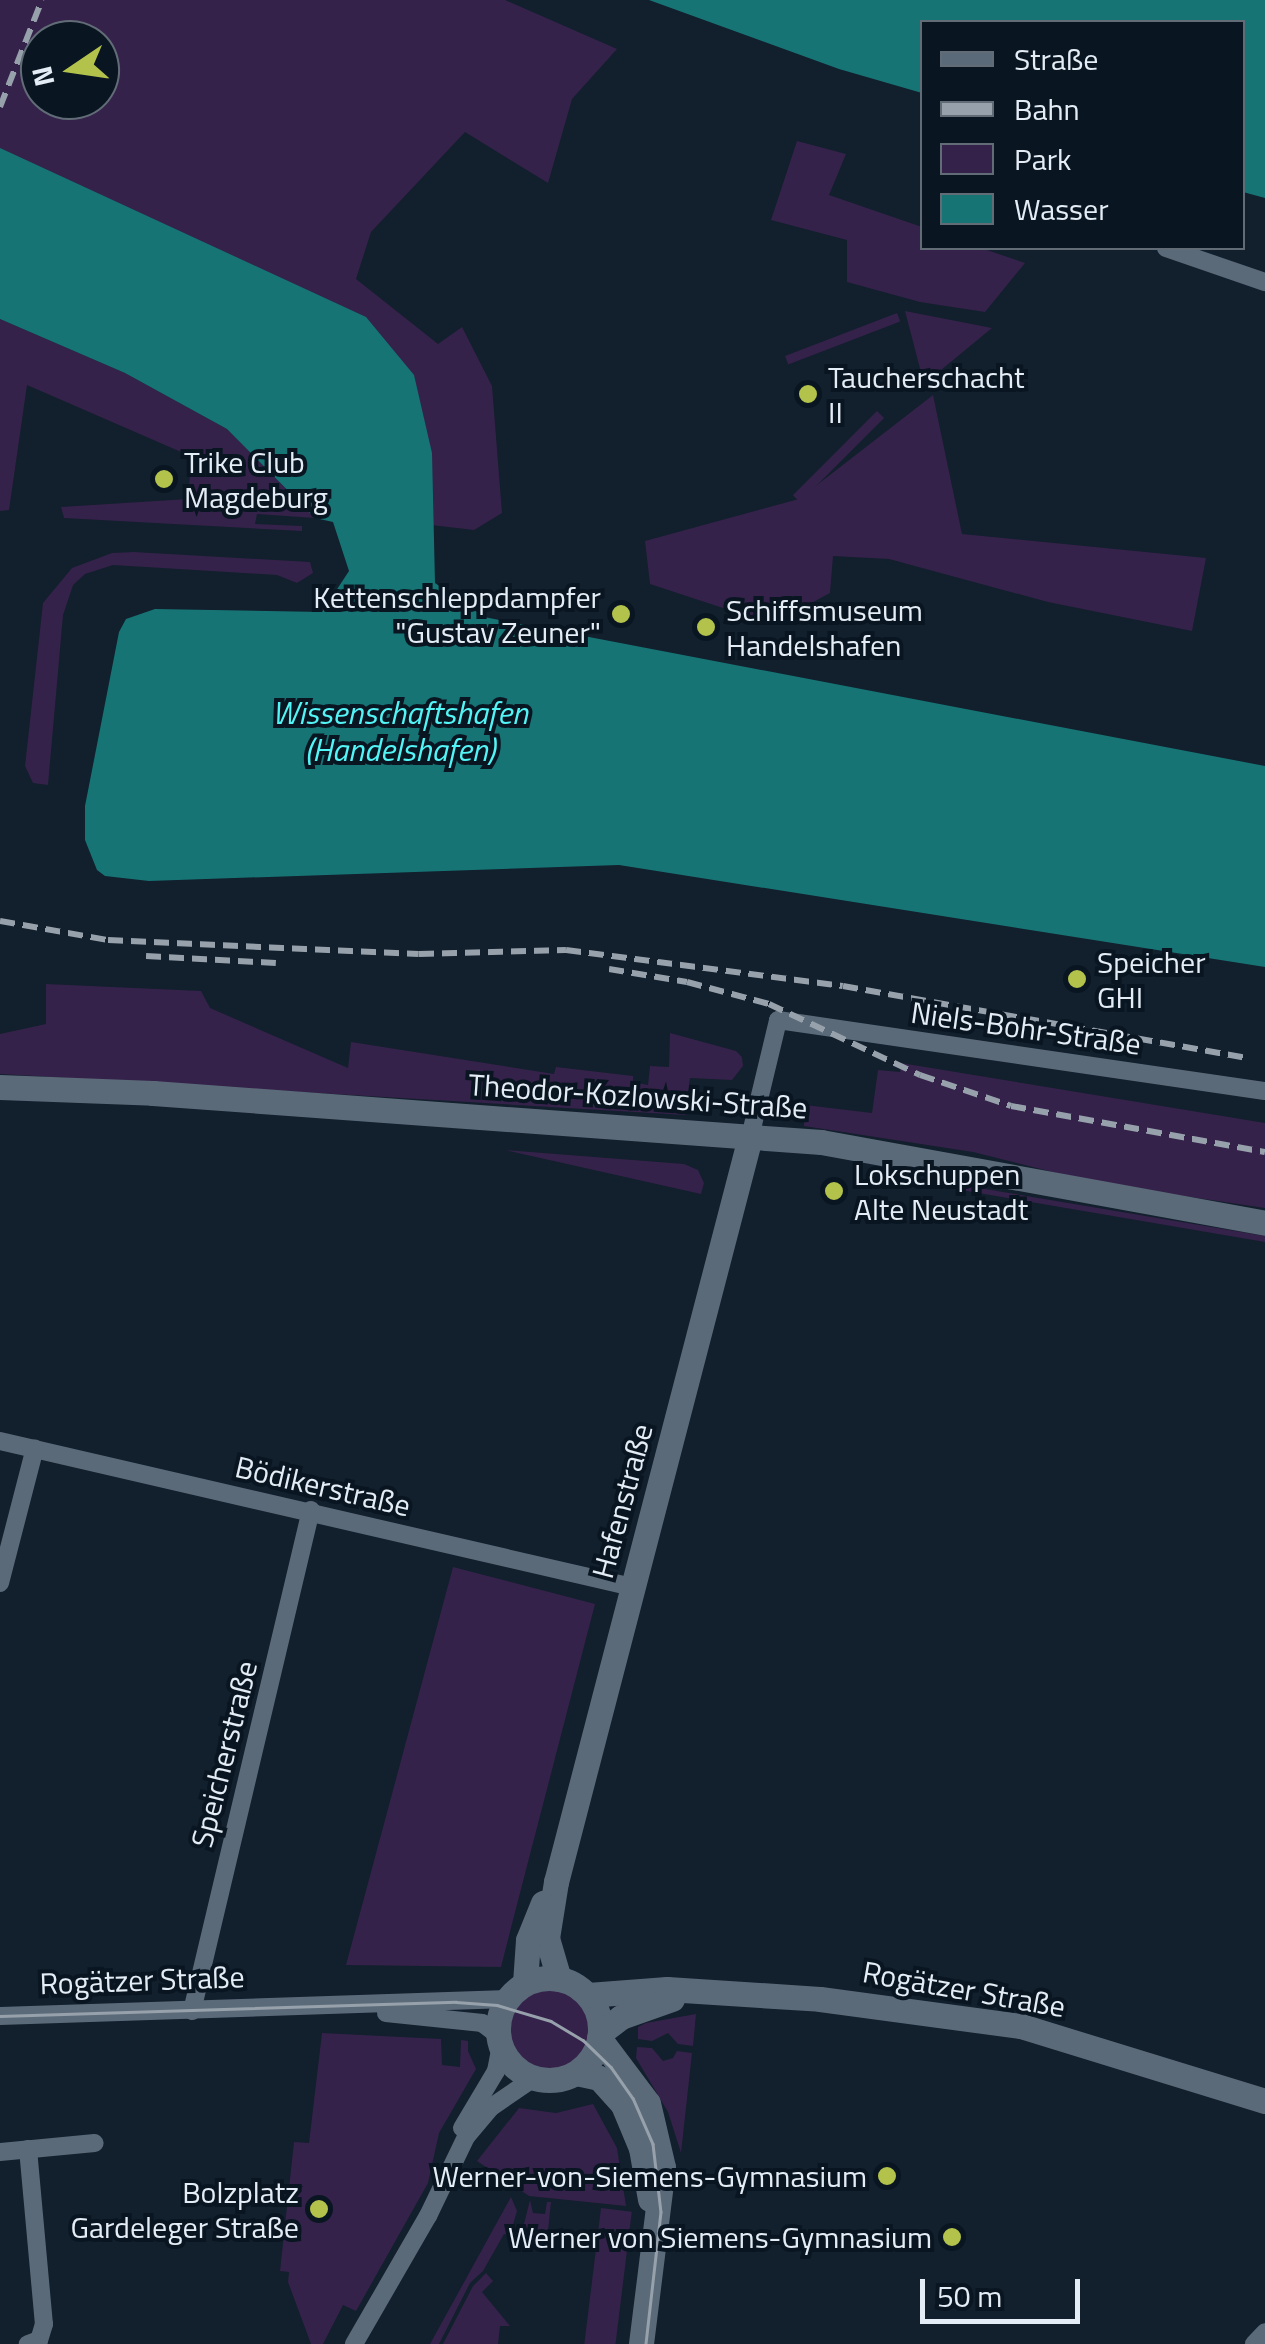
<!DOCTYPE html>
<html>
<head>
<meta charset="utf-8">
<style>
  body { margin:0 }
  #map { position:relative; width:1265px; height:2344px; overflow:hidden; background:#121f2c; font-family:"Titillium Web",sans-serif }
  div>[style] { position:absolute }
  .green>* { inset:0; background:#34224a; transform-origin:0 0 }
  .round { border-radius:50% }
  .water>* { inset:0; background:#167475 }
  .street>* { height:18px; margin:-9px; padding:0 9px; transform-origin:9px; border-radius:9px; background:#5b6a79 }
  .secondary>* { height:25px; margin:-12.5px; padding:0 12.5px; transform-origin:12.5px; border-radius:12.5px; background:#5b6a79 }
  .secondary>.ring { margin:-12.5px; padding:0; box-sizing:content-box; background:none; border:25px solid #5b6a79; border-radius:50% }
  .tram>* { height:2.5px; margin:-1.25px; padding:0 1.25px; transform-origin:1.25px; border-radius:1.25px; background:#96a1ab }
  .rail>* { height:6px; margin-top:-3px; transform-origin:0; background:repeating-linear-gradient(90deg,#96a1ab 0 15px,transparent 0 23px) }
  .dots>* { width:28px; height:28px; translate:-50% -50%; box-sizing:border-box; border:5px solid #091622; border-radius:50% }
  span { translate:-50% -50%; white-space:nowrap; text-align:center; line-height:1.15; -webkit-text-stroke:8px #091622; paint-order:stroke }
  .poi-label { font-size:30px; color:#e4edf6 }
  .left { translate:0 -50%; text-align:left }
  .right { translate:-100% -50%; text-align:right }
  .street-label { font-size:30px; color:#e4edf6 }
  .water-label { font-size:32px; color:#53f4f6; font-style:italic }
  .legend { position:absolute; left:920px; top:20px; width:325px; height:230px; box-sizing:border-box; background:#091622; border:2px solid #616c77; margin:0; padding:12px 18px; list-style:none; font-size:30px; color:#e4edf6 }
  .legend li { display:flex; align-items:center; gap:20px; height:50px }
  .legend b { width:50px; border:2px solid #616c77 }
  .north { position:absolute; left:20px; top:20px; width:100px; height:100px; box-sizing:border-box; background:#091622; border:2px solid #616c77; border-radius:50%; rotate:257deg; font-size:28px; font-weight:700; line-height:40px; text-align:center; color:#e4edf6 }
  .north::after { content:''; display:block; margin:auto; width:35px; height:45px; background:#b3c24b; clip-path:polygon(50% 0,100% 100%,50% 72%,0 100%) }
  .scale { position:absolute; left:920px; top:2279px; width:160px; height:45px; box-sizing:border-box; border:5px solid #e4edf6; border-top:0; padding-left:12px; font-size:30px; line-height:35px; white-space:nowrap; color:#e4edf6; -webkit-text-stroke:8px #091622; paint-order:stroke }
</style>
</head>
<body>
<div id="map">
  <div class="green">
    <i style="clip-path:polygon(evenodd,0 0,505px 0,617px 49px,572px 99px,548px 183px,465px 132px,371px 232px,356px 279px,438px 344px,462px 327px,492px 386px,502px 513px,474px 530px,431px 525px,432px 453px,0 148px,0 0,40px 40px,100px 40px,100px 100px,40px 100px,40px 40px)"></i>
    <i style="clip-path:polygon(797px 141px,846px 154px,829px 195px,922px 227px,922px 248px,981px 248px,1025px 263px,985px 312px,920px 302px,847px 282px,847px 240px,771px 220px)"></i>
    <i style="clip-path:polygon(905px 311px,992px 328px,924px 384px)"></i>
    <i style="left:897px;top:313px;width:9px;height:120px;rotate:69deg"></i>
    <i style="clip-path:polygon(0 319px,125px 373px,227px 429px,315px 518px,257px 514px,255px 524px,302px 526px,302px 531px,64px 518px,61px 507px,188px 499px,190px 474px,211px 465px,27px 385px,9px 510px,0 511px)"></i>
    <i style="clip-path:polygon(933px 395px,962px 534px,1206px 558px,1192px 631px,1048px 602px,889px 559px,833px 556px,830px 593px,772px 624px,650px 584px,645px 541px,799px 499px)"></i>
    <i style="left:877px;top:411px;width:10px;height:119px;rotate:45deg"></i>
    <i style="clip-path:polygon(134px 552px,310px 562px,313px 573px,297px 583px,277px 575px,113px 565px,85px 574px,73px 585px,63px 615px,48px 785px,33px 783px,25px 766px,43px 603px,72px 568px,112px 553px)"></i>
    <i style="clip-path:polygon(46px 984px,201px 991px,210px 1008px,348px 1068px,351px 1042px,554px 1074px,556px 1067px,633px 1076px,633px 1082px,648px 1085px,650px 1066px,669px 1067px,670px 1033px,736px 1051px,742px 1057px,743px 1066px,732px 1080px,690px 1078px,685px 1115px,0 1074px,0 1034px,46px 1024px)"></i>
    <i style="clip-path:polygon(901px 1063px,1265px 1123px,1265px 1208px,1096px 1183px,973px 1152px,804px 1126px,805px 1105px,872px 1113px,878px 1070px,900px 1072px)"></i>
    <i style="clip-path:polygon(505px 1150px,684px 1164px,698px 1170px,704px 1183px,701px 1194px)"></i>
    <i style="clip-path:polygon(926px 1179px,1265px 1236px,1265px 1242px,926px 1184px)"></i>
    <i style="clip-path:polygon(453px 1567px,595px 1604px,513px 1920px,501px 1967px,346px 1965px)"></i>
    <i class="round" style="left:509px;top:1987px;width:82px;height:82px"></i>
    <i style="clip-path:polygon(696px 2014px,693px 2046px,678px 2044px,668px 2033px,652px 2041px,638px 2039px,638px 2027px,646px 2023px)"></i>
    <i style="clip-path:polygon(322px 2033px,441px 2039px,442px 2065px,460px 2067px,461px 2040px,468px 2041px,468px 2051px,476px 2069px,439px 2133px,428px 2183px,356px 2311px,343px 2305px,323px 2344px,311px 2344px,288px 2282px,289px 2272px,280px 2271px,294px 2142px,309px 2143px)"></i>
    <i style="clip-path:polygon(637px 2047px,652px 2048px,663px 2061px,673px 2058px,677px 2051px,692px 2053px,681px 2153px,668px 2112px,636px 2058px)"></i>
    <i style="clip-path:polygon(593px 2104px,617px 2148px,626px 2206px,529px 2196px,477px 2161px,519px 2108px,556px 2113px)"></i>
    <i style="clip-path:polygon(511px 2197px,517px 2211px,510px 2235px,504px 2234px,483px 2271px,470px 2283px,439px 2344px,430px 2344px)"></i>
    <i style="clip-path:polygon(530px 2200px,533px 2213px,545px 2214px,547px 2202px,551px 2202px,547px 2240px,521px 2236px)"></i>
    <i style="left:601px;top:2208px;width:31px;height:137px;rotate:7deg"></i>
    <i style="clip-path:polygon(486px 2273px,493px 2281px,482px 2292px,510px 2326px,500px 2326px,498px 2344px,443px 2344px,473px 2286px)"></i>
  </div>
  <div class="water">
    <i style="clip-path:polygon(649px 0,1265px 0,1265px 198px,1243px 192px,1242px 22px,922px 22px,922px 93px,839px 69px)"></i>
    <i style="clip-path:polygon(0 148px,366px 317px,414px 375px,432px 453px,435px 583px,484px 617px,1265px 766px,1265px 967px,619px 865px,149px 881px,105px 876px,97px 870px,85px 840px,85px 806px,119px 632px,126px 619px,155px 609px,322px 612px,349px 571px,333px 522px,315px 518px,227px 429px,125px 373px,0 319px)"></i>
  </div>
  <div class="street">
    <i style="left:1166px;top:248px;width:105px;rotate:19deg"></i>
    <i style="left:750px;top:1137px;width:120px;rotate:-76.5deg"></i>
    <i style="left:778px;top:1020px;width:492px;rotate:8.3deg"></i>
    <i style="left:0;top:1441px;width:649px;rotate:13.01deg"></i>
    <i style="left:0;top:1583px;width:139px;rotate:-75.5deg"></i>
    <i style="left:192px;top:2011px;width:515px;rotate:-76.64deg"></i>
    <i style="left:386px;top:2013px;width:97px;rotate:5.9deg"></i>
    <i style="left:482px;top:2023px;width:20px;rotate:37deg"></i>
    <i style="left:0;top:2016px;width:508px;rotate:-1.92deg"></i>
    <i style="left:462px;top:2128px;width:66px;rotate:-59.2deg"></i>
    <i style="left:496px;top:2071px;width:26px;rotate:-79deg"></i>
    <i style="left:28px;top:2149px;width:176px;rotate:84.8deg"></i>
    <i style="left:44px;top:2324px;width:17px;rotate:107deg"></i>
    <i style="left:39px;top:2340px;width:12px;rotate:160deg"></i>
    <i style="left:0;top:2152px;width:95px;rotate:-5.4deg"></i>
    <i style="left:354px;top:2344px;width:148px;rotate:-60deg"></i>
    <i style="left:428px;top:2216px;width:88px;rotate:-64.3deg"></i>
    <i style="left:466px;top:2137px;width:38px;rotate:-50deg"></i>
    <i style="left:490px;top:2108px;width:53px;rotate:-34.3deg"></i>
    <i style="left:1254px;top:2344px;width:16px;rotate:-47deg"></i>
  </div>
  <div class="secondary">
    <i style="left:0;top:1087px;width:153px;rotate:2.2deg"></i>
    <i style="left:153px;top:1093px;width:670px;rotate:4.2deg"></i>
    <i style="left:821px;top:1142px;width:451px;rotate:10.3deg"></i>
    <i class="ring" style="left:498px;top:1978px;width:77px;height:77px"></i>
    <i style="left:559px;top:1979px;width:43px;rotate:-106.3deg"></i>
    <i style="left:547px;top:1938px;width:57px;rotate:-80.9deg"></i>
    <i style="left:556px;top:1882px;width:770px;rotate:-75.4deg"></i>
    <i style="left:525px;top:1983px;width:43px;rotate:-86deg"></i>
    <i style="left:528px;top:1940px;width:40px;rotate:-68deg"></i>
    <i style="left:588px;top:1995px;width:79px;rotate:-4.3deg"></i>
    <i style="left:667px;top:1989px;width:153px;rotate:3.7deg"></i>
    <i style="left:820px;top:1999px;width:203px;rotate:7.7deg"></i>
    <i style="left:1021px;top:2026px;width:255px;rotate:17.1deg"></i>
    <i style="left:600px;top:2033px;width:26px;rotate:-37deg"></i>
    <i style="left:621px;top:2017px;width:54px;rotate:-19.4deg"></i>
    <i style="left:599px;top:2038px;width:81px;rotate:53deg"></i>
    <i style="left:648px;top:2103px;width:66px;rotate:76.8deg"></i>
    <i style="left:663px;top:2167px;width:178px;rotate:97.1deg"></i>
    <i style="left:576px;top:2073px;width:24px;rotate:12deg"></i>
    <i style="left:599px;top:2078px;width:36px;rotate:48deg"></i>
    <i style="left:623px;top:2105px;width:47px;rotate:67.3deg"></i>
    <i style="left:641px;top:2148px;width:52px;rotate:80deg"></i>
  </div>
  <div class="tram">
    <i style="left:0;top:2016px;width:456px;rotate:-1.8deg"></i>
    <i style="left:456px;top:2002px;width:41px;rotate:4.2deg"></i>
    <i style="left:497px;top:2005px;width:56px;rotate:16.5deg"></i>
    <i style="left:551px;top:2021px;width:37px;rotate:31deg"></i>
    <i style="left:583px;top:2040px;width:39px;rotate:44deg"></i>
    <i style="left:611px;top:2067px;width:38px;rotate:55deg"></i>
    <i style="left:633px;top:2098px;width:50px;rotate:66.5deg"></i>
    <i style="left:653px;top:2144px;width:68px;rotate:83.3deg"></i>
    <i style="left:661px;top:2212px;width:133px;rotate:96.5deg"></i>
  </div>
  <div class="rail">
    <i style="left:0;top:107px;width:115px;rotate:-68.6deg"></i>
    <i style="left:0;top:921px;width:110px;rotate:10deg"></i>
    <i style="left:108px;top:940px;width:311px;rotate:2.6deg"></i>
    <i style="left:419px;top:954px;width:147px;rotate:-1.6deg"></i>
    <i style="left:566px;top:950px;width:279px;rotate:7.4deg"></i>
    <i style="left:843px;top:986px;width:409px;rotate:10.1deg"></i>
    <i style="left:146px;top:956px;width:130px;rotate:3.1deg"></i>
    <i style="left:609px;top:969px;width:79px;rotate:9.5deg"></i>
    <i style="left:687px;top:982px;width:85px;rotate:15deg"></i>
    <i style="left:769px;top:1004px;width:167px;rotate:25.2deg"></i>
    <i style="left:920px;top:1075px;width:96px;rotate:18.8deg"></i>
    <i style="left:1011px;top:1106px;width:258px;rotate:10.3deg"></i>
  </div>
  <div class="dots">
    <i style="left:808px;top:394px;background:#b3c24b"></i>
    <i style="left:164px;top:479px;background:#b3c24b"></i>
    <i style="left:621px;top:614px;background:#b3c24b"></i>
    <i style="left:706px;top:627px;background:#b3c24b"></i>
    <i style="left:1077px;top:979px;background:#b3c24b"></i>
    <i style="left:834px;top:1191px;background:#b3c24b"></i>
    <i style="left:887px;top:2176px;background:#b3c24b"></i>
    <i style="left:319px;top:2209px;background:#b3c24b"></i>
    <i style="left:952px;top:2237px;background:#b3c24b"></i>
  </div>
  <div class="poi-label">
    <span class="left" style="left:828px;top:394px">Taucherschacht<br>II</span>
    <span class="left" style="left:184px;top:479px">Trike Club<br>Magdeburg</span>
    <span class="right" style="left:601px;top:614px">Kettenschleppdampfer<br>"Gustav Zeuner"</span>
    <span class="left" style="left:726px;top:627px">Schiffsmuseum<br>Handelshafen</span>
    <span class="left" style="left:1097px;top:979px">Speicher<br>GHI</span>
    <span class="left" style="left:854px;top:1191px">Lokschuppen<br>Alte Neustadt</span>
    <span class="right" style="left:867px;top:2176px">Werner-von-Siemens-Gymnasium</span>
    <span class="right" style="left:299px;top:2209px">Bolzplatz<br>Gardeleger Straße</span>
    <span class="right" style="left:932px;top:2237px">Werner von Siemens-Gymnasium</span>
  </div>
  <div class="street-label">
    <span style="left:1026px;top:1028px;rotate:8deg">Niels-Bohr-Straße</span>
    <span style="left:638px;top:1096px;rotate:4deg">Theodor-Kozlowski-Straße</span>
    <span style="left:323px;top:1486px;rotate:13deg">Bödikerstraße</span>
    <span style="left:622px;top:1501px;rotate:-75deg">Hafenstraße</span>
    <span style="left:224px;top:1754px;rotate:-76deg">Speicherstraße</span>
    <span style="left:142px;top:1980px;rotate:-2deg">Rogätzer Straße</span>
    <span style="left:964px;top:1989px;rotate:10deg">Rogätzer Straße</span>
  </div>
  <div class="water-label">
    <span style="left:400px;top:731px">Wissenschaftshafen<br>(Handelshafen)</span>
  </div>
  <ul class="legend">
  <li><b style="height:12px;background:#5b6a79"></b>Straße</li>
  <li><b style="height:12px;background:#96a1ab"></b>Bahn</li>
  <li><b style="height:28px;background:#34224a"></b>Park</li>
  <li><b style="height:28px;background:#167475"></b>Wasser</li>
  </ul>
  <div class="north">N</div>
  <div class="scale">50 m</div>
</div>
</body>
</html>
